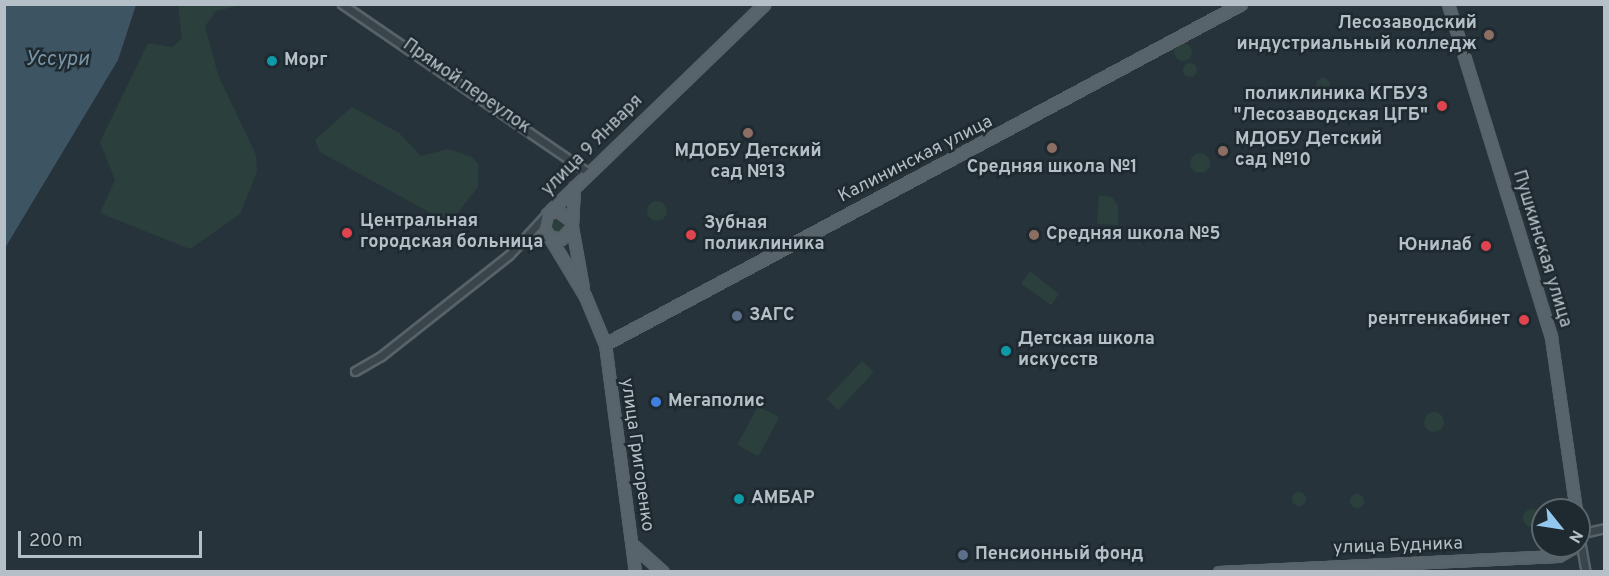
<!DOCTYPE html>
<html>
<head>
<meta charset="utf-8">
<style>
  body { margin:0 }
  #map { position:relative; width:1609px; height:576px; overflow:hidden; background:#26333b; font-family:Overpass,sans-serif }
  div>[style] { position:absolute }
  .green>* { inset:0; background:#2b403c; transform-origin:0 0 }
  .round { border-radius:50% }
  .water>* { inset:0; background:#3d5462 }
  .roads { filter:drop-shadow(2px 0 #586269) drop-shadow(-2px 0 #586269) drop-shadow(0 2px #586269) drop-shadow(0 -2px #586269) }
  .minor>* { height:7px; margin:-3.5px; padding:0 3.5px; transform-origin:3.5px; border-radius:3.5px; background:#39444b }
  .major>* { height:9px; margin:-4.5px; padding:0 4.5px; transform-origin:4.5px; border-radius:4.5px; background:#58646b }
  .dots>* { width:16px; height:16px; translate:-50% -50%; box-sizing:border-box; border:3px solid #1f2930; border-radius:50% }
  span { translate:-50% -50%; white-space:nowrap; text-align:center; line-height:1.15; -webkit-text-stroke:5px #1f2930; paint-order:stroke }
  .poi-label { font-size:18px; color:#b5bfc7; font-weight:700 }
  .right { translate:-100% -50%; text-align:right }
  .left { translate:0 -50%; text-align:left }
  .street-label { font-size:18px; color:#b5bfc7 }
  .water-label { font-size:20px; color:#7996a7; font-style:italic }
  .frame { position:absolute; inset:0; border:6px solid #b5bfc7; pointer-events:none }
  .north { position:absolute; left:1531px; top:498px; width:60px; height:60px; box-sizing:border-box; background:#1f2930; border:2px solid #5b656c; border-radius:50%; rotate:120deg; font-size:16px; font-weight:700; line-height:24px; text-align:center; color:#b5bfc7 }
  .north::after { content:''; display:block; margin:auto; width:21px; height:27px; background:#93c8ee; clip-path:polygon(50% 0,100% 100%,50% 72%,0 100%) }
  .scale { position:absolute; left:18px; top:531px; width:184px; height:27px; box-sizing:border-box; border:3px solid #b5bfc7; border-top:0; padding-left:8px; font-size:18px; line-height:21px; white-space:nowrap; color:#b5bfc7; -webkit-text-stroke:4px #1f2930; paint-order:stroke }
</style>
</head>
<body>
<div id="map">
  <div class="green">
    <i style="clip-path:polygon(178px 5px,241px 5px,216px 11px,205px 26px,218px 75px,256px 155px,257px 172px,240px 214px,190px 249px,100px 213px,115px 180px,100px 142px,148px 43px,172px 47px,182px 38px)"></i>
    <i class="round" style="left:1174px;top:43px;width:18px;height:18px"></i>
    <i class="round" style="left:1183px;top:63px;width:14px;height:14px"></i>
    <i class="round" style="left:1316px;top:78px;width:14px;height:14px"></i>
    <i style="clip-path:polygon(352px 107px,399px 133px,421px 156px,448px 149px,472px 157px,478px 164px,478px 187px,455px 216px,438px 217px,320px 152px,315px 140px)"></i>
    <i class="round" style="left:1190px;top:153px;width:20px;height:20px"></i>
    <i style="clip-path:polygon(1099px 195px,1112px 197px,1118px 206px,1118px 225px,1097px 224px)"></i>
    <i class="round" style="left:647px;top:201px;width:20px;height:20px"></i>
    <i class="round" style="left:549px;top:215px;width:18px;height:18px"></i>
    <i style="clip-path:polygon(1030px 271px,1059px 294px,1051px 305px,1021px 284px)"></i>
    <i style="left:862px;top:361px;width:16px;height:52px;rotate:43deg"></i>
    <i style="left:758px;top:406px;width:24px;height:44px;rotate:28deg"></i>
    <i class="round" style="left:1424px;top:412px;width:20px;height:20px"></i>
    <i class="round" style="left:1292px;top:492px;width:14px;height:14px"></i>
    <i class="round" style="left:1350px;top:494px;width:14px;height:14px"></i>
    <i class="round" style="left:1523px;top:509px;width:18px;height:18px"></i>
  </div>
  <div class="water">
    <i style="clip-path:polygon(4px 5px,136px 5px,118px 60px,5px 248px)"></i>
  </div>
  <div class="roads">
    <div class="minor">
      <i style="left:342px;top:4px;width:297px;rotate:34.4deg"></i>
      <i style="left:526px;top:240px;width:22px;rotate:-10deg"></i>
      <i style="left:355px;top:371px;width:30px;rotate:-30deg"></i>
      <i style="left:381px;top:356px;width:163px;rotate:-38.3deg"></i>
      <i style="left:509px;top:255px;width:53px;rotate:-47.3deg"></i>
      <i style="left:1579px;top:534px;width:39px;rotate:80deg"></i>
      <i style="left:1579px;top:534px;width:26px;rotate:-13deg"></i>
    </div>
    <div class="major">
      <i style="left:1448px;top:4px;width:349px;rotate:72.8deg"></i>
      <i style="left:1551px;top:337px;width:175px;rotate:81.8deg"></i>
      <i style="left:574px;top:187px;width:40px;rotate:92.9deg"></i>
      <i style="left:572px;top:227px;width:62px;rotate:79.8deg"></i>
      <i style="left:550px;top:211px;width:298px;rotate:-44deg"></i>
      <i style="left:572px;top:221px;width:19px;rotate:-144deg"></i>
      <i style="left:557px;top:210px;width:11px;rotate:158deg"></i>
      <i style="left:547px;top:214px;width:14px;rotate:102deg"></i>
      <i style="left:544px;top:228px;width:79px;rotate:58.9deg"></i>
      <i style="left:585px;top:296px;width:52px;rotate:67.4deg"></i>
      <i style="left:605px;top:344px;width:230px;rotate:82.5deg"></i>
      <i style="left:548px;top:236px;width:13px;rotate:13deg"></i>
      <i style="left:561px;top:239px;width:16px;rotate:-47deg"></i>
      <i style="left:605px;top:344px;width:721px;rotate:-28.13deg"></i>
      <i style="left:634px;top:546px;width:39px;rotate:42deg"></i>
      <i style="left:1219px;top:572px;width:339px;rotate:-2.7deg"></i>
      <i style="left:1558px;top:556px;width:20px;rotate:-30deg"></i>
    </div>
  </div>
  <div class="dots">
    <i style="left:1489px;top:35px;background:#8d6e63"></i>
    <i style="left:272px;top:61px;background:#0f9aa8"></i>
    <i style="left:1442px;top:106px;background:#e0444e"></i>
    <i style="left:748px;top:133px;background:#8d6e63"></i>
    <i style="left:1052px;top:148px;background:#8d6e63"></i>
    <i style="left:1223px;top:151px;background:#8d6e63"></i>
    <i style="left:347px;top:233px;background:#e0444e"></i>
    <i style="left:691px;top:235px;background:#e0444e"></i>
    <i style="left:1034px;top:235px;background:#8d6e63"></i>
    <i style="left:1486px;top:246px;background:#e0444e"></i>
    <i style="left:737px;top:316px;background:#5c6f8a"></i>
    <i style="left:1524px;top:320px;background:#e0444e"></i>
    <i style="left:1006px;top:351px;background:#0f9aa8"></i>
    <i style="left:656px;top:402px;background:#3f7fe0"></i>
    <i style="left:739px;top:499px;background:#0f9aa8"></i>
    <i style="left:963px;top:555px;background:#5c6f8a"></i>
  </div>
  <div class="poi-label">
    <span class="right" style="left:1477px;top:35px">Лесозаводский<br>индустриальный колледж</span>
    <span class="left" style="left:284px;top:61px">Морг</span>
    <span class="right" style="left:1428px;top:106px">поликлиника КГБУЗ<br>"Лесозаводская ЦГБ"</span>
    <span class="left" style="left:1235px;top:151px">МДОБУ Детский<br>сад №10</span>
    <span style="left:748px;top:163px">МДОБУ Детский<br>сад №13</span>
    <span style="left:1052px;top:168px">Средняя школа №1</span>
    <span class="left" style="left:360px;top:233px">Центральная<br>городская больница</span>
    <span class="left" style="left:704px;top:235px">Зубная<br>поликлиника</span>
    <span class="left" style="left:1046px;top:235px">Средняя школа №5</span>
    <span class="right" style="left:1472px;top:246px">Юнилаб</span>
    <span class="left" style="left:749px;top:316px">ЗАГС</span>
    <span class="right" style="left:1510px;top:320px">рентгенкабинет</span>
    <span class="left" style="left:1018px;top:351px">Детская школа<br>искусств</span>
    <span class="left" style="left:668px;top:402px">Мегаполис</span>
    <span class="left" style="left:751px;top:499px">АМБАР</span>
    <span class="left" style="left:975px;top:555px">Пенсионный фонд</span>
  </div>
  <div class="street-label">
    <span style="left:466px;top:87px;rotate:35deg">Прямой переулок</span>
    <span style="left:593px;top:146px;rotate:-45deg">улица 9 Января</span>
    <span style="left:916px;top:160px;rotate:-27deg">Калининская улица</span>
    <span style="left:1541px;top:249px;rotate:73deg">Пушкинская улица</span>
    <span style="left:636px;top:455px;rotate:82deg">улица Григоренко</span>
    <span style="left:1398px;top:547px;rotate:-2deg">улица Будника</span>
  </div>
  <div class="water-label">
    <span style="left:57px;top:60px">Уссури</span>
  </div>
  <div class="frame"></div>
  <div class="north">N</div>
  <div class="scale">200 m</div>
</div>
</body>
</html>
